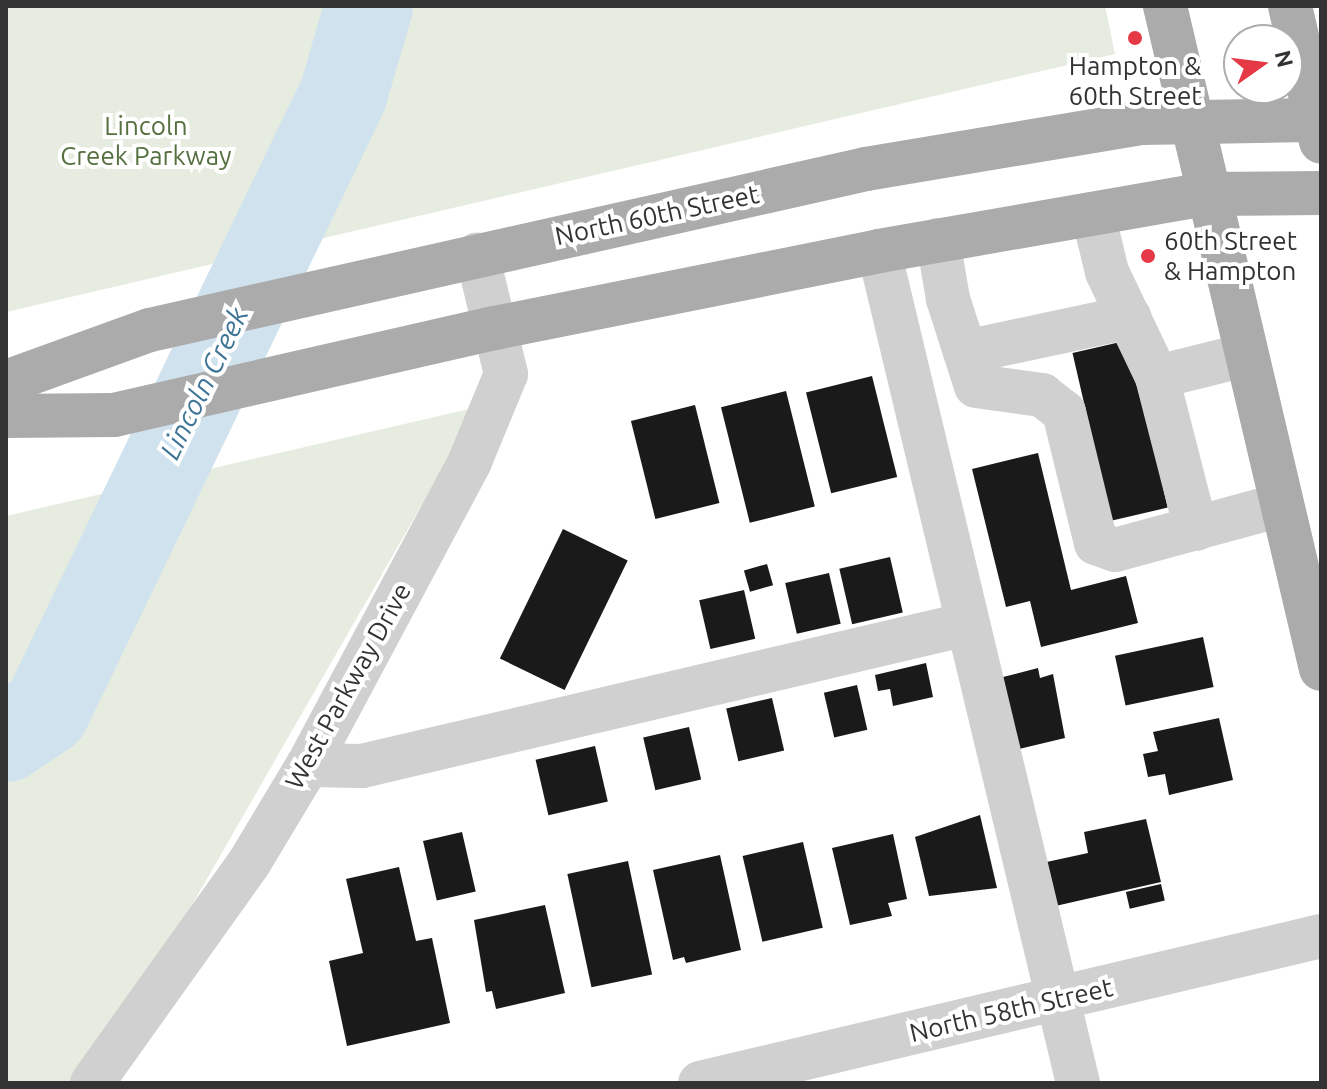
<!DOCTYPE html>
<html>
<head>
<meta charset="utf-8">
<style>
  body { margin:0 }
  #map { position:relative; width:1327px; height:1089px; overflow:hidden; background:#fff; font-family:Ubuntu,sans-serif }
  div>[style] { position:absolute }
  .green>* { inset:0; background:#e6ecdf }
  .river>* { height:88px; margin:-44px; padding:0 44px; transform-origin:44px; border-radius:44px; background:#cfe2ee }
  .building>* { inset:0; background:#1a1a1a; transform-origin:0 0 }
  .minor>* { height:44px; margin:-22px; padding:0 22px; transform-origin:22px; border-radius:22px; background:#d0d0d0 }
  .major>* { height:44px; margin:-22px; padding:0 22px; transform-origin:22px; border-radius:22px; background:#ababab }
  .dots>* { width:22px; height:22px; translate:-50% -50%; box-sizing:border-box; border:4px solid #fff; border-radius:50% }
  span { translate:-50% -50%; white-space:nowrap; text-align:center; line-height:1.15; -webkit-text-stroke:8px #fff; paint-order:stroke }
  .poi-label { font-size:26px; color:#333 }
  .left { translate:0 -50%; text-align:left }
  .park-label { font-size:26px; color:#56703f }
  .street-label { font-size:26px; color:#333 }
  .water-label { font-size:28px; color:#3f7597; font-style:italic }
  .frame { position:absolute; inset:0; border:8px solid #333; pointer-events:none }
  .north { position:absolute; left:1223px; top:24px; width:80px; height:80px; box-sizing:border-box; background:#fff; border:2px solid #adadad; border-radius:50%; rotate:76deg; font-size:22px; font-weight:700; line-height:32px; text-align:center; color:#333 }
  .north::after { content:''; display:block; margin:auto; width:28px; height:36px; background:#e63946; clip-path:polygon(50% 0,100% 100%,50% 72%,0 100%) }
</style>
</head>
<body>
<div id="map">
  <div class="green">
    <i style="clip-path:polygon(6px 6px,1105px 6px,1115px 54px,6px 312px)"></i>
    <i style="clip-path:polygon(478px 407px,104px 1058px,83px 1083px,6px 1083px,6px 516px)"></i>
  </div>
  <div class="river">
    <i style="left:6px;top:738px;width:48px;rotate:-34deg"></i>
    <i style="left:46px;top:711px;width:684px;rotate:-64.26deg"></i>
    <i style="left:343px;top:95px;width:93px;rotate:-73.7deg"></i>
  </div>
  <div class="building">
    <i style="left:1129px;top:340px;width:172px;height:58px;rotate:77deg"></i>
    <i style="left:872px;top:376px;width:104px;height:68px;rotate:76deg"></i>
    <i style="left:786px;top:391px;width:119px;height:67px;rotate:76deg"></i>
    <i style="left:695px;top:405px;width:101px;height:66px;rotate:76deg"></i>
    <i style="clip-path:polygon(1038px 453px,1071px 590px,1126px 576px,1138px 623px,1041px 647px,1030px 601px,1006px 607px,972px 469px)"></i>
    <i style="left:563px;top:529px;width:72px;height:144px;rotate:26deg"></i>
    <i style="left:890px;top:557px;width:57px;height:52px;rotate:77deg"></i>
    <i style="left:767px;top:564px;width:22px;height:24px;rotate:74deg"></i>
    <i style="left:829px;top:573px;width:52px;height:45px;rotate:77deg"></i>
    <i style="left:744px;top:590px;width:50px;height:46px;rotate:77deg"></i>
    <i style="left:1203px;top:637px;width:51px;height:90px;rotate:78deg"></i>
    <i style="clip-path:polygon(926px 663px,933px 697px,893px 706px,890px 689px,878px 691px,875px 675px)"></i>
    <i style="clip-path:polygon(1038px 668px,1040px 678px,1053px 674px,1065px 738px,1019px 749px,1003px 677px)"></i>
    <i style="left:857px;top:685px;width:46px;height:34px;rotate:77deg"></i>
    <i style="left:772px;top:698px;width:54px;height:47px;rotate:77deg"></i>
    <i style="clip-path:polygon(1219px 718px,1233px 780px,1169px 795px,1165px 774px,1148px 777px,1143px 754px,1158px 751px,1153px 732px)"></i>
    <i style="left:689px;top:727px;width:54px;height:47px;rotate:77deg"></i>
    <i style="left:595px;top:746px;width:57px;height:61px;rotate:77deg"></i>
    <i style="clip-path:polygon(980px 815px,997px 888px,929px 896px,915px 837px)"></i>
    <i style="clip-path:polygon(1146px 819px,1161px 882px,1051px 907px,1042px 863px,1088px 853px,1084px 832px)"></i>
    <i style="left:462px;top:832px;width:61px;height:40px;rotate:77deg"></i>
    <i style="clip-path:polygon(893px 834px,907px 899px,888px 903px,892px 916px,850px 925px,832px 848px)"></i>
    <i style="left:803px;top:842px;width:88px;height:62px;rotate:77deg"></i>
    <i style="clip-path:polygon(720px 855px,741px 950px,686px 963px,684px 957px,673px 960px,653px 870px)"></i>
    <i style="left:628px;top:861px;width:116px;height:62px;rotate:78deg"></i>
    <i style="clip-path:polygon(399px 867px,416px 941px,432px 938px,450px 1023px,347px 1046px,329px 961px,363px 953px,346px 879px)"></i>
    <i style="left:1161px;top:884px;width:17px;height:36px;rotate:77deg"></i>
    <i style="clip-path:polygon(545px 905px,565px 993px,496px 1009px,492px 991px,486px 992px,474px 920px)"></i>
  </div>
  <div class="minor">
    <i style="left:1093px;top:214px;width:60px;rotate:76.4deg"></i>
    <i style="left:1107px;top:272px;width:116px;rotate:64.5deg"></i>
    <i style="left:938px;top:240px;width:60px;rotate:80.4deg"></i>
    <i style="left:948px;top:299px;width:91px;rotate:72.2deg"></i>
    <i style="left:976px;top:386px;width:67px;rotate:7.8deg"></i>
    <i style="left:1042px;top:395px;width:28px;rotate:38deg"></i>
    <i style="left:1064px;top:412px;width:135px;rotate:76.3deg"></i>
    <i style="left:1096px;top:543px;width:20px;rotate:20deg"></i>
    <i style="left:1115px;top:550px;width:172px;rotate:-15.2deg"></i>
    <i style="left:879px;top:251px;width:855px;rotate:76.55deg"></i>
    <i style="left:965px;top:352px;width:168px;rotate:-12deg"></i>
    <i style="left:1196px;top:529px;width:157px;rotate:-104.4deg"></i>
    <i style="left:1157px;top:377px;width:91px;rotate:-14deg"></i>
    <i style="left:308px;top:765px;width:54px;rotate:1.1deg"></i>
    <i style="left:362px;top:766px;width:621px;rotate:-13.21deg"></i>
    <i style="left:92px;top:1083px;width:270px;rotate:-54.5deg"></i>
    <i style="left:249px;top:863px;width:114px;rotate:-59deg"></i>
    <i style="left:308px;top:765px;width:344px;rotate:-61.9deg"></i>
    <i style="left:470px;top:461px;width:94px;rotate:-67.5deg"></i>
    <i style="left:506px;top:374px;width:123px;rotate:-103.6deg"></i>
    <i style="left:700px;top:1083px;width:638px;rotate:-13.32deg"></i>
  </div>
  <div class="major">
    <i style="left:1165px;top:6px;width:681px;rotate:76.76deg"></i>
    <i style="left:1290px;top:6px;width:139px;rotate:77.1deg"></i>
    <i style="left:6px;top:382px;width:153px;rotate:-19.9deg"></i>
    <i style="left:150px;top:330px;width:734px;rotate:-12.67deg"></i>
    <i style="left:866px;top:169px;width:279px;rotate:-9.5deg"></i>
    <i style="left:1141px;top:123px;width:180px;rotate:-1deg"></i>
    <i style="left:6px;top:416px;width:108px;rotate:-0.5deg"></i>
    <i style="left:114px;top:415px;width:391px;rotate:-12.9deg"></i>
    <i style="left:495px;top:328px;width:392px;rotate:-11.3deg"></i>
    <i style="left:879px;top:251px;width:331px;rotate:-9.9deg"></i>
    <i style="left:1205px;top:194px;width:116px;rotate:-0.5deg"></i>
  </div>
  <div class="dots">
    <i style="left:1135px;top:38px;background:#e63946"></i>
    <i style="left:1148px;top:256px;background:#e63946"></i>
  </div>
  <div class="poi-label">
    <span style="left:1135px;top:81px">Hampton &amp;<br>60th Street</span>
    <span class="left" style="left:1164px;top:256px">60th Street<br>&amp; Hampton</span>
  </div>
  <div class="park-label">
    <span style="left:146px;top:141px">Lincoln<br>Creek Parkway</span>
  </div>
  <div class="street-label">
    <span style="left:657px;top:215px;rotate:-12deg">North 60th Street</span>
    <span style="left:348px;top:686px;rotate:-61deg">West Parkway Drive</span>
    <span style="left:1011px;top:1010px;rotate:-13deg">North 58th Street</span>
  </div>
  <div class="water-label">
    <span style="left:204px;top:383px;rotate:-64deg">Lincoln Creek</span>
  </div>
  <div class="frame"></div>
  <div class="north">N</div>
</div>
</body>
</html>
